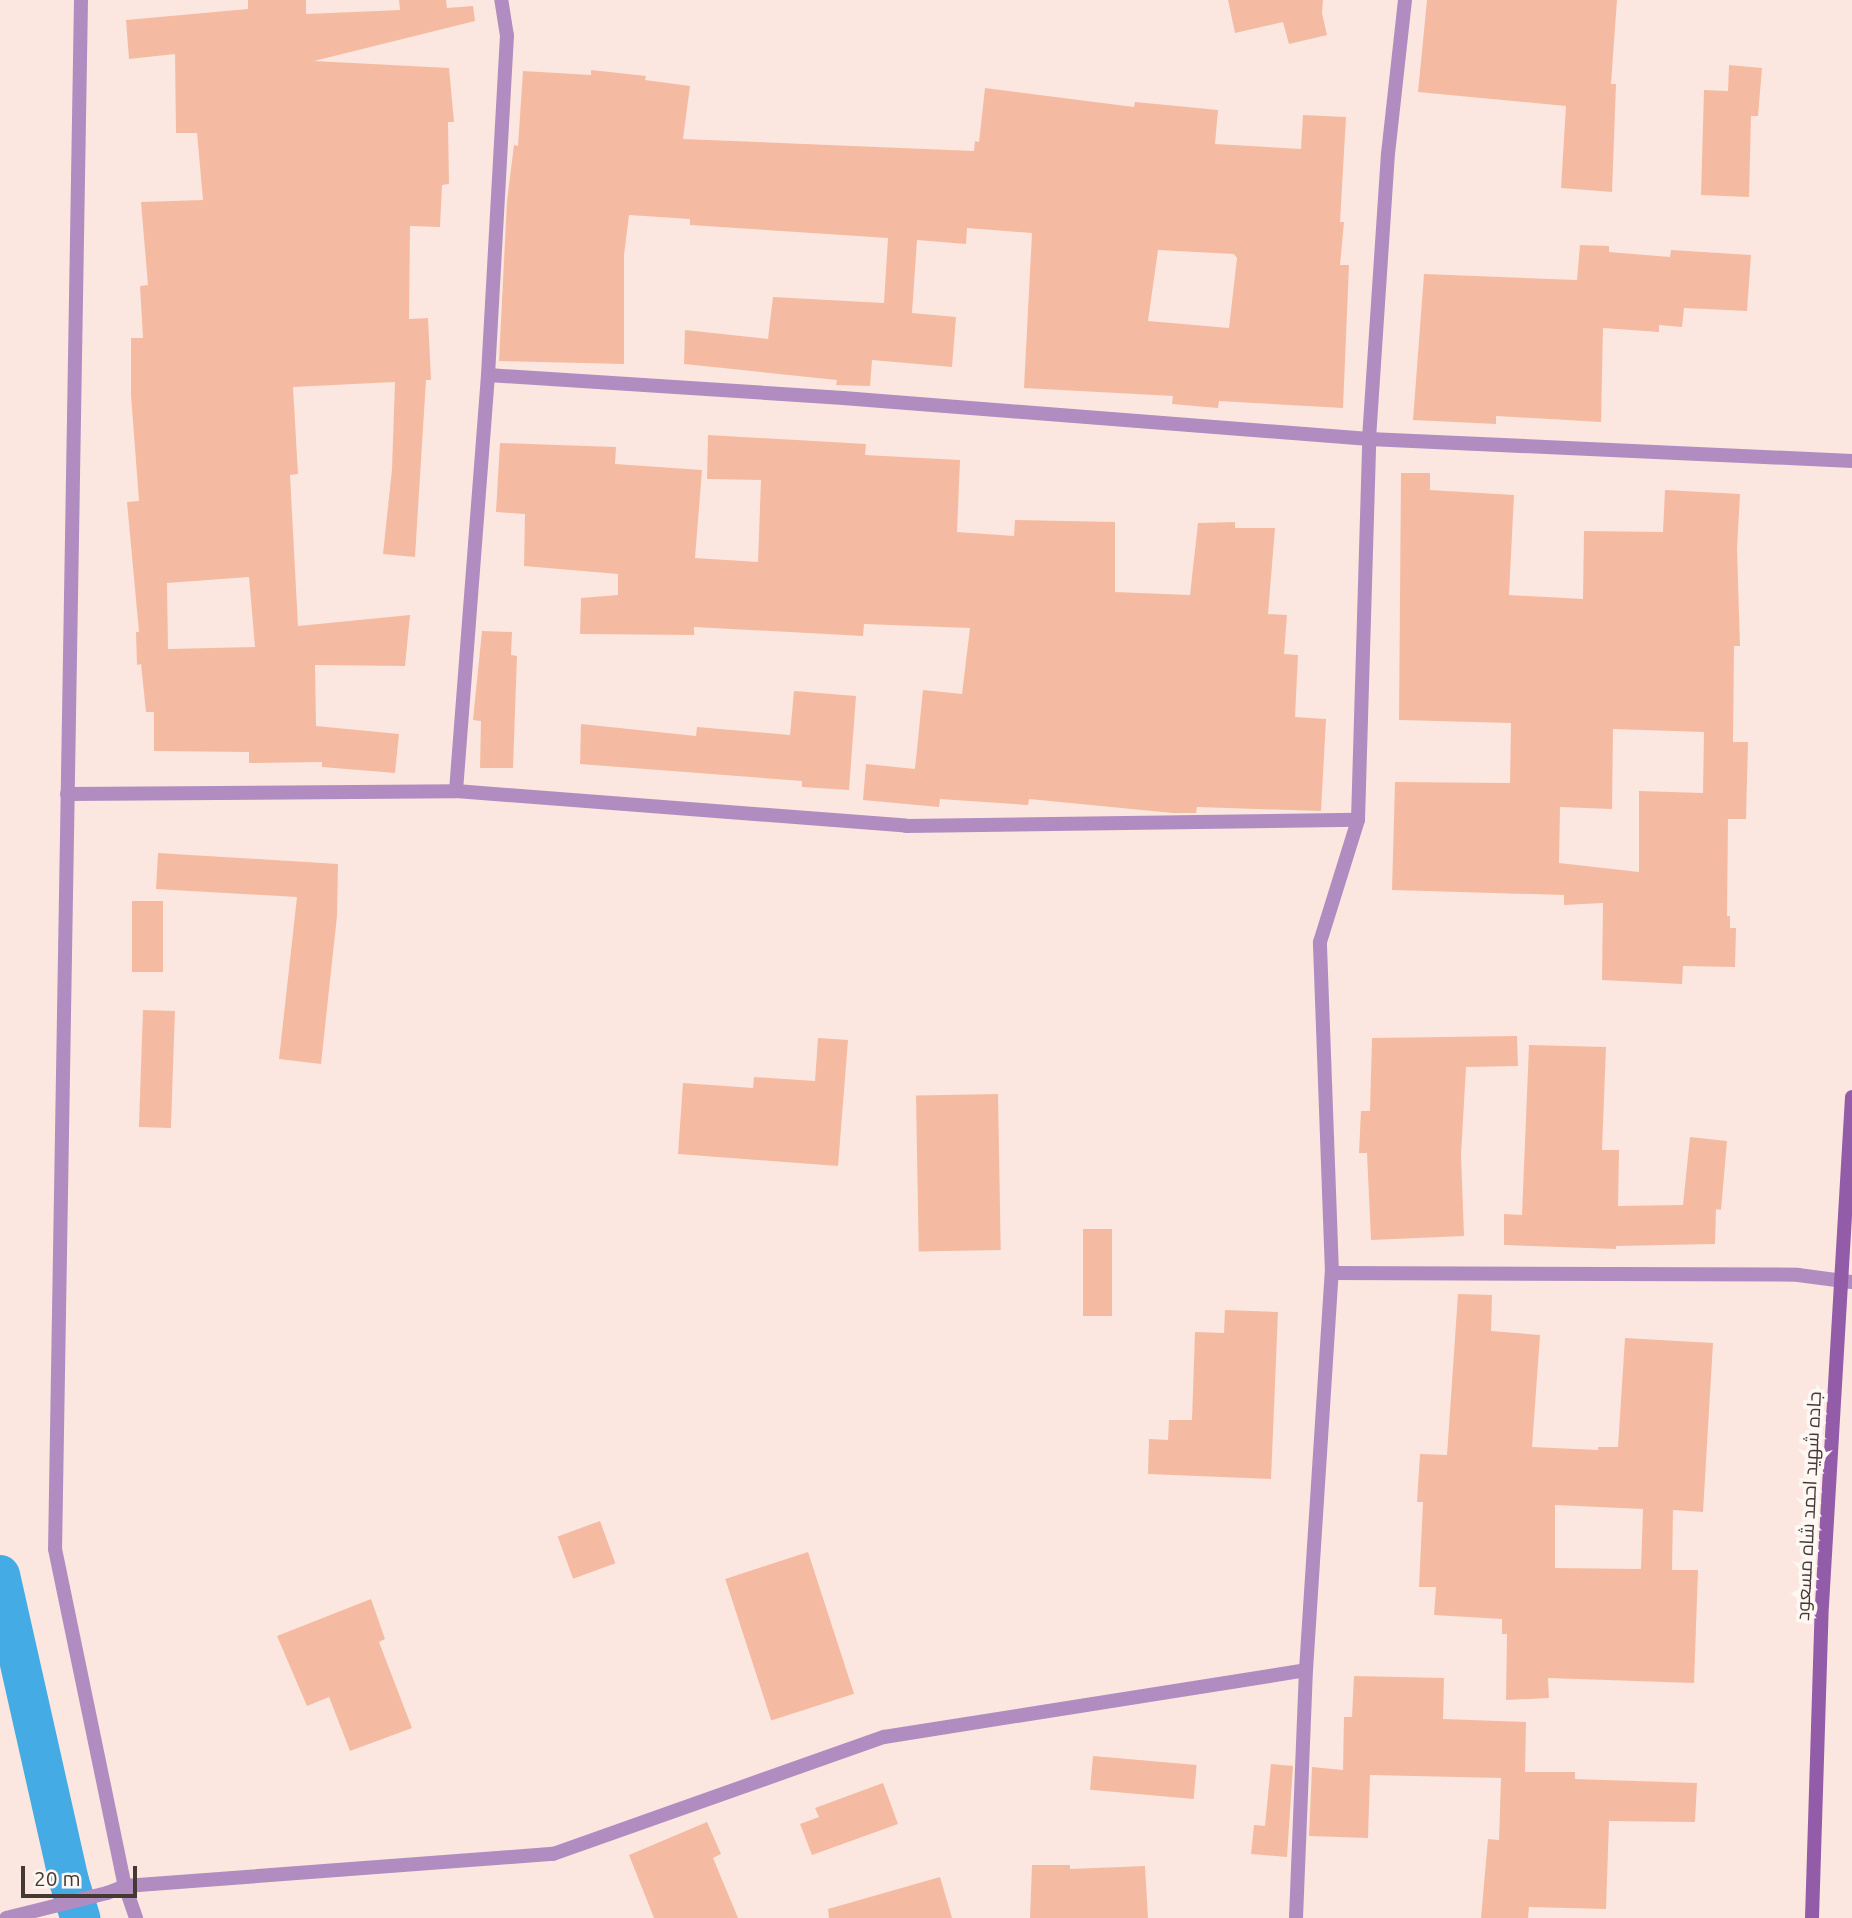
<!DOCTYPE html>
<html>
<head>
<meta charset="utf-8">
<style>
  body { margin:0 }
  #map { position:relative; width:1852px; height:1918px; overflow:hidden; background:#fbe7df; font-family:Ubuntu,Cairo,sans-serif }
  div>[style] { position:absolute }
  .canal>* { height:40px; margin:-20px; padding:0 20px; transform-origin:20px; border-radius:20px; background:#44abe5 }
  .building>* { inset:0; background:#f5bba2; transform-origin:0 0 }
  .street>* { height:14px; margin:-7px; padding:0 7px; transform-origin:7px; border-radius:7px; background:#b18cc0 }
  .secondary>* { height:14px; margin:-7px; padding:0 7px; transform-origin:7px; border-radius:7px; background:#935ca8 }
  span { translate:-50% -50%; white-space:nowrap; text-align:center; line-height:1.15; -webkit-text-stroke:7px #fef8f5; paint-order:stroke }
  .street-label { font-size:19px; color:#463934 }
  .scale { position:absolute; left:21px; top:1866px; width:116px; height:32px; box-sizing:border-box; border:4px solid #463934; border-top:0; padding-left:9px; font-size:21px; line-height:24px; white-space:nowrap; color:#463934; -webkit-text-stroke:5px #fef8f5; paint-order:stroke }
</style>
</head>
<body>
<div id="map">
  <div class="canal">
    <i style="left:0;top:1575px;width:314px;rotate:77.3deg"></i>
    <i style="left:69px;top:1881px;width:39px;rotate:73deg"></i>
  </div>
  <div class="building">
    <i style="clip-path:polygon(evenodd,248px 0,306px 0,306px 14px,400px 10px,399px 0,446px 0,447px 8px,473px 6px,475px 21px,314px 61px,449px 68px,454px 122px,448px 122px,449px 184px,442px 185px,440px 227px,410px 226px,409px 319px,428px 318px,431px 380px,426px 380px,415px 557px,383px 554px,392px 469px,395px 382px,293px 387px,298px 474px,290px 475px,298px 626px,410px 615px,405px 666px,315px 665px,316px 726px,399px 734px,395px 773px,322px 767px,322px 762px,249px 763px,249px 752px,154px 751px,154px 712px,146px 712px,141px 664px,137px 665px,136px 632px,139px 632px,127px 502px,139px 501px,131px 395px,131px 338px,143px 338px,140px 286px,148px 285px,141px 202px,203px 200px,197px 133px,176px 133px,175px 54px,129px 59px,126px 20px,248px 9px,248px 0,249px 577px,255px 647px,168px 649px,167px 583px,249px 577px)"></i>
    <i style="clip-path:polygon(1228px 0,1323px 0,1322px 13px,1327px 35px,1289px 44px,1283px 22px,1235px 33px)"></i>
    <i style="clip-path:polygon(1427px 0,1617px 0,1611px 84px,1616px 84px,1612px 192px,1561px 188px,1566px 106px,1418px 92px)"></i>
    <i style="clip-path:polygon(1729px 65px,1762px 68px,1758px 116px,1751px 116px,1749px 197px,1701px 195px,1704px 90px,1728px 91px)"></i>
    <i style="clip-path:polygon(evenodd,591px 70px,646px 76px,645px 80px,690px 86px,683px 139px,974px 151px,975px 141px,979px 142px,985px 88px,1134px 107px,1135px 102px,1218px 110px,1215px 144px,1301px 149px,1303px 115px,1346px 117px,1340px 222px,1344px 222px,1340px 265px,1349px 265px,1343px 408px,1219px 401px,1218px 408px,1172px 404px,1173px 396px,1024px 388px,1032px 233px,967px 228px,966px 244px,917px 240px,912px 313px,956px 317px,952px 367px,872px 360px,870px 386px,836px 385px,837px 380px,684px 364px,685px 330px,768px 339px,773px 297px,884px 303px,888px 238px,690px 225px,690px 219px,629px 215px,624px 255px,624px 364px,499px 361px,507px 201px,514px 145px,518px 146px,523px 71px,591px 75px,591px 70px,1158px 250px,1234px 254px,1237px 258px,1229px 328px,1148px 321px,1158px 250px)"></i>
    <i style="clip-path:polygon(1580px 245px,1609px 246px,1609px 252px,1670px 257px,1671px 250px,1751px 255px,1747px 311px,1684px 308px,1682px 327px,1659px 325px,1659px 332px,1603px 328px,1601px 422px,1496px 416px,1496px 424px,1413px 420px,1424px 274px,1577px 280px)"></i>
    <i style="clip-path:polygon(708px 435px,866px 444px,865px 455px,960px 460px,957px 532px,1014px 536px,1015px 520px,1115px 522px,1115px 592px,1190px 595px,1198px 523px,1235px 522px,1235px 528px,1275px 528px,1268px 614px,1287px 615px,1284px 654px,1298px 655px,1295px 717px,1326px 719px,1321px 811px,1197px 807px,1196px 813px,1173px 813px,1029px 799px,1028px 805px,940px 799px,939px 807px,863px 800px,866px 764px,915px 769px,923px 690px,962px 694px,970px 628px,864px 624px,863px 636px,694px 627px,694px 635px,580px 634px,581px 598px,618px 595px,618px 574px,524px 566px,525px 514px,496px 512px,500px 443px,616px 447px,615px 464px,702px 470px,695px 558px,758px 562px,761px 480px,707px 479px)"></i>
    <i style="clip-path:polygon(evenodd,1401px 473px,1430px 473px,1430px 490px,1514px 495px,1509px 595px,1583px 599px,1584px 531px,1663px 532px,1665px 490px,1740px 494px,1737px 549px,1740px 646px,1734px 646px,1733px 742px,1748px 742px,1746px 819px,1728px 819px,1727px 916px,1730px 916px,1730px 928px,1736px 928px,1735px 967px,1683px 966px,1682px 984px,1602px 980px,1603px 903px,1564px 905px,1564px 895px,1392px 890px,1395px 782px,1510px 783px,1511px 723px,1399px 720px,1401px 473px,1613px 729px,1704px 732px,1703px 793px,1639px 791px,1639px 872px,1559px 863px,1560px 807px,1612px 809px,1613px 729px)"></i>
    <i style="clip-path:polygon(482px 631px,512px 632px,511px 655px,517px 656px,513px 768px,480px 768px,481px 721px,473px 720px)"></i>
    <i style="clip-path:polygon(794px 691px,856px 696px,849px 790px,802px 787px,802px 781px,580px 764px,581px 724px,696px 736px,697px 727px,790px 735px)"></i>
    <i style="clip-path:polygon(158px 853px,338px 864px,337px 916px,321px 1064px,279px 1059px,297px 897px,156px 889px)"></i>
    <i style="left:132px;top:901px;width:31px;height:71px"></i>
    <i style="left:143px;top:1010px;width:32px;height:117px;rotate:2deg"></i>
    <i style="clip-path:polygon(1517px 1036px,1518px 1066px,1466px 1067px,1461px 1155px,1464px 1236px,1371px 1240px,1367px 1153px,1359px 1153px,1361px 1111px,1370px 1111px,1372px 1038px)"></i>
    <i style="clip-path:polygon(818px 1038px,848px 1040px,838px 1166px,678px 1154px,683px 1083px,753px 1088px,754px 1077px,815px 1081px)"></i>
    <i style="clip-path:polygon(1529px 1045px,1606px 1047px,1602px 1150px,1619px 1150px,1618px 1206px,1683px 1205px,1690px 1137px,1727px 1141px,1721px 1210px,1716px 1209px,1715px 1244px,1616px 1246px,1616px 1249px,1504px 1245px,1504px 1214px,1522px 1215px)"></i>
    <i style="left:998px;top:1094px;width:156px;height:82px;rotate:89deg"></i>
    <i style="left:1083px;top:1229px;width:29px;height:87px"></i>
    <i style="clip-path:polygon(evenodd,1458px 1294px,1492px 1295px,1491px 1331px,1540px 1335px,1532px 1447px,1598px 1450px,1598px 1447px,1618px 1447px,1625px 1338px,1713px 1343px,1703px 1512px,1673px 1510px,1672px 1570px,1698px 1570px,1694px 1683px,1548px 1678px,1549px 1698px,1506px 1700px,1507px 1634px,1502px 1634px,1502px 1619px,1434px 1615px,1436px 1587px,1419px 1587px,1423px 1502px,1417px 1502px,1420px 1454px,1447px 1455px,1458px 1294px,1555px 1505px,1643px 1509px,1641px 1569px,1555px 1568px,1555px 1505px)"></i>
    <i style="clip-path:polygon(1225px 1310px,1278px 1312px,1271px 1479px,1148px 1474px,1149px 1439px,1168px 1440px,1169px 1420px,1192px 1420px,1195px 1332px,1224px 1333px)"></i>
    <i style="left:600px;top:1521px;width:45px;height:45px;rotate:70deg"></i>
    <i style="left:808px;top:1552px;width:149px;height:87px;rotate:72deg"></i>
    <i style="clip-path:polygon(371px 1599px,385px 1639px,379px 1642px,412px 1728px,350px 1751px,329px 1697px,307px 1706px,277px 1636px)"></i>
    <i style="clip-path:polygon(1354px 1676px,1444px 1678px,1443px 1719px,1526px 1722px,1525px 1772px,1575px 1772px,1575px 1779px,1697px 1783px,1695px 1822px,1609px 1821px,1606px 1909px,1529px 1907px,1528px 1918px,1481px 1918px,1488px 1839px,1499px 1840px,1501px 1778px,1370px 1775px,1368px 1838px,1309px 1836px,1312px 1767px,1343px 1770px,1344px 1717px,1352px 1717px)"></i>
    <i style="left:1093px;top:1756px;width:104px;height:34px;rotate:5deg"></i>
    <i style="clip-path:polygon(1271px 1764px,1293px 1766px,1287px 1857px,1251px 1854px,1254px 1825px,1265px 1826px)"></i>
    <i style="clip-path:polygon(883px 1783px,898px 1824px,812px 1855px,800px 1824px,819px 1817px,815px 1808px)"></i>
    <i style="clip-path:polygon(707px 1822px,721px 1854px,713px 1858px,738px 1918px,654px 1918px,629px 1855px)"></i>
    <i style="clip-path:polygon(1032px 1865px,1070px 1865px,1070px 1869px,1145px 1866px,1148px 1918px,1030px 1918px)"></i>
    <i style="clip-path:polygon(940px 1877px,952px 1918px,829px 1918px,828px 1909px)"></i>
  </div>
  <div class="street">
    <i style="left:81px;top:0;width:1549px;rotate:90.96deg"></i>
    <i style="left:55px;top:1549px;width:344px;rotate:78.3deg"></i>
    <i style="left:125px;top:1886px;width:34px;rotate:71deg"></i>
    <i style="left:488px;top:375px;width:356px;rotate:3.7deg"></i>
    <i style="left:843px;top:398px;width:528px;rotate:4.46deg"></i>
    <i style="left:1369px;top:439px;width:484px;rotate:2.6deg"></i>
    <i style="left:456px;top:791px;width:417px;rotate:-85.6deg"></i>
    <i style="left:488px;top:375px;width:340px;rotate:-86.8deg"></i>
    <i style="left:507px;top:36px;width:36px;rotate:-99deg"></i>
    <i style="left:67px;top:794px;width:389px;rotate:-0.4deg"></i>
    <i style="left:456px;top:791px;width:451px;rotate:4.4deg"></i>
    <i style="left:906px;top:826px;width:452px;rotate:-0.8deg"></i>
    <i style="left:1332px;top:1273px;width:466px;rotate:0.2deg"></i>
    <i style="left:1798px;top:1275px;width:54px;rotate:7.4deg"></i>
    <i style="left:6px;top:1918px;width:104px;rotate:-13.9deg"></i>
    <i style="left:107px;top:1893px;width:19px;rotate:-21deg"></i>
    <i style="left:125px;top:1886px;width:429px;rotate:-4.3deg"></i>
    <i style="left:553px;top:1854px;width:351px;rotate:-19.5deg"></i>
    <i style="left:884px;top:1737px;width:427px;rotate:-9deg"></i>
    <i style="left:1296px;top:1918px;width:248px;rotate:-87.7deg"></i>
    <i style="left:1306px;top:1670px;width:398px;rotate:-86.3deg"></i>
    <i style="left:1332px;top:1273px;width:331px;rotate:-92.1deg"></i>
    <i style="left:1320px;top:942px;width:128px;rotate:-72.7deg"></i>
    <i style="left:1358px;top:820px;width:381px;rotate:-88.3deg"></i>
    <i style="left:1369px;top:439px;width:286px;rotate:-86.2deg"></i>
    <i style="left:1388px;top:154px;width:155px;rotate:-83.7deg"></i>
  </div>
  <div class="secondary">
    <i style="left:1812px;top:1918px;width:313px;rotate:-88.2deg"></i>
    <i style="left:1822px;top:1605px;width:509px;rotate:-86.62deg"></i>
  </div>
  <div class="street-label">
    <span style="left:1809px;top:1506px;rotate:-87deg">جاده شهيد احمد شاه مسعود</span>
  </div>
  <div class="scale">20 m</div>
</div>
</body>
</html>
